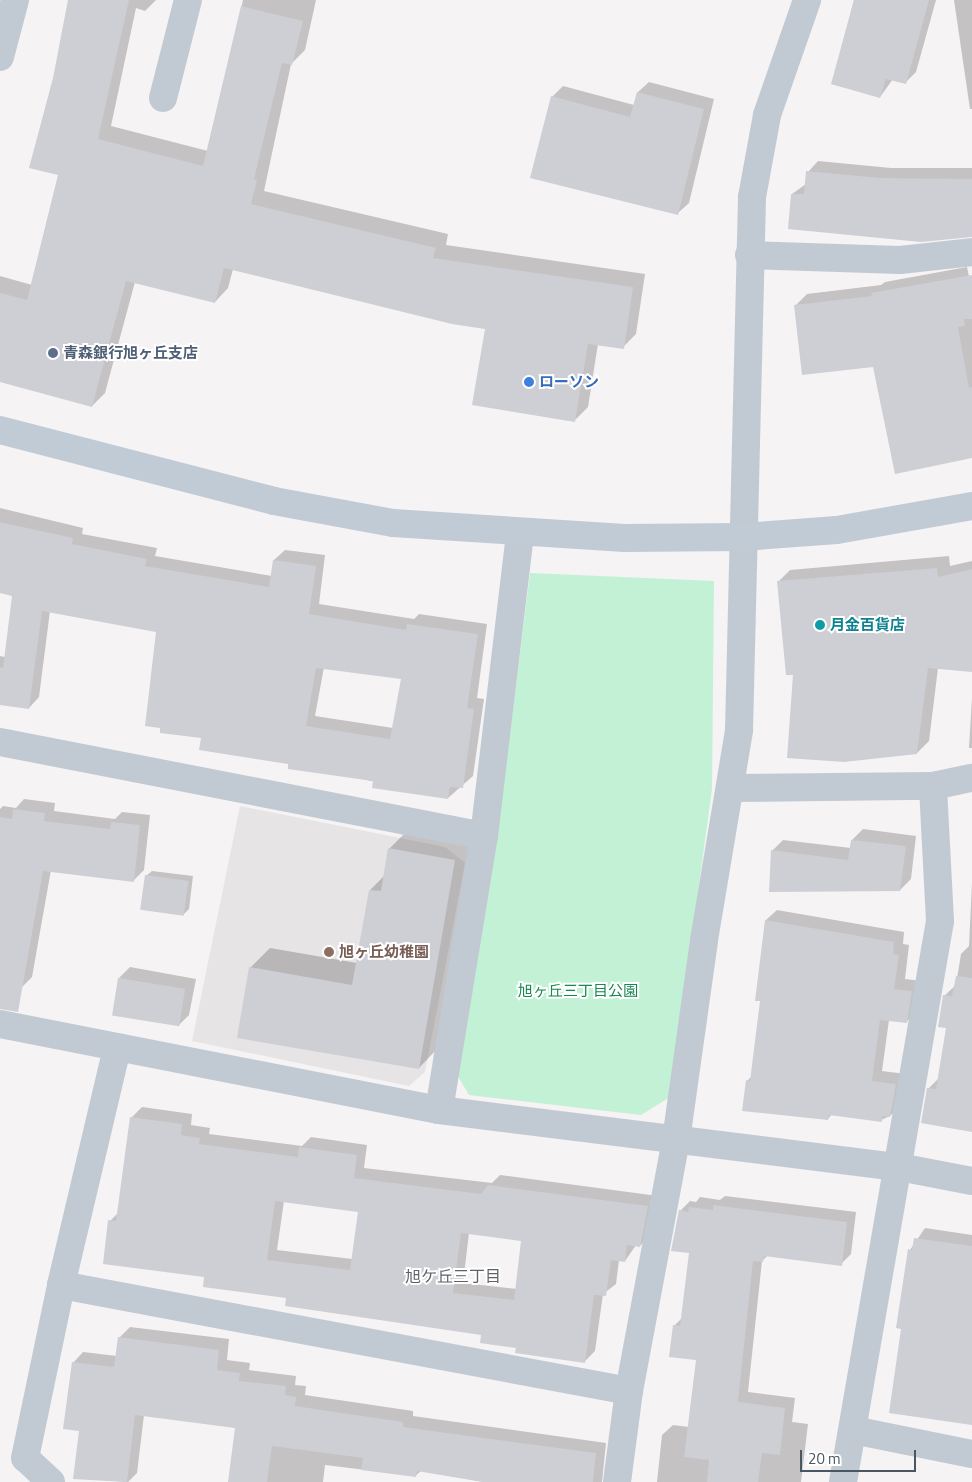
<!DOCTYPE html>
<html>
<head>
<meta charset="utf-8">
<style>
  body { margin:0 }
  #map { position:relative; width:972px; height:1482px; overflow:hidden; background:#f5f3f3; font-family:"Titillium Web","Noto Sans JP",sans-serif }
  div>[style] { position:absolute }
  .education>* { inset:0; background:#e6e4e5 }
  .green>* { inset:0; background:#c3f1d5 }
  .shadow>* { inset:0; background:#0003 }
  .building>* { inset:0; background:#cdcfd5; transform-origin:0 0 }
  .street>* { height:28px; margin:-14px; padding:0 14px; transform-origin:14px; border-radius:14px; background:#c1cad2 }
  .secondary>* { height:28px; margin:-14px; padding:0 14px; transform-origin:14px; border-radius:14px; background:#c1cbd6 }
  .dots>* { width:14px; height:14px; translate:-50% -50%; box-sizing:border-box; border:2px solid #fff; border-radius:50% }
  span { translate:-50% -50%; white-space:nowrap; text-align:center; line-height:1.15; -webkit-text-stroke:4px #fff; paint-order:stroke }
  .service-label { font-size:15px; color:#4e5e75; font-weight:700 }
  .left { translate:0 -50%; text-align:left }
  .shop-label { font-size:15px; color:#366cbe; font-weight:700 }
  .culture-label { font-size:15px; color:#0d838f; font-weight:700 }
  .education-label { font-size:15px; color:#785e54; font-weight:700 }
  .park-label { font-size:15px; color:#17864f }
  .neighbourhood-label { font-size:16px; color:#5f6368 }
  .scale { position:absolute; left:800px; top:1450px; width:116px; height:22px; box-sizing:border-box; border:2px solid #4a5661; border-top:0; padding-left:6px; font-size:15px; line-height:18px; white-space:nowrap; color:#4a5661; -webkit-text-stroke:4px #fff; paint-order:stroke }
</style>
</head>
<body>
<div id="map">
  <div class="education">
    <i style="clip-path:polygon(240px 806px,445px 847px,465px 863px,425px 1072px,409px 1086px,192px 1041px)"></i>
  </div>
  <div class="green">
    <i style="clip-path:polygon(530px 573px,714px 581px,712px 789px,670px 1097px,641px 1115px,469px 1095px,456px 1073px,497px 839px)"></i>
  </div>
  <div class="shadow">
    <i style="clip-path:polygon(70px 0,156px 0,145px 11px,136px 8px,111px 126px,208px 151px,243px 0,316px 0,305px 50px,291px 64px,264px 191px,448px 234px,446px 245px,645px 274px,636px 334px,623px 347px,598px 344px,588px 407px,575px 420px,486px 328px,233px 269px,228px 288px,215px 302px,135px 282px,105px 393px,92px 406px,0 381px,0 276px,32px 285px,59px 174px,54px 78px)"></i>
    <i style="clip-path:polygon(854px 0,936px 0,916px 72px,905px 83px,893px 79px,880px 97px,832px 84px)"></i>
    <i style="clip-path:polygon(954px 0,972px 0,972px 109px,970px 109px)"></i>
    <i style="clip-path:polygon(649px 82px,714px 99px,689px 203px,678px 213px,552px 97px,563px 86px,634px 105px,638px 92px)"></i>
    <i style="clip-path:polygon(818px 161px,891px 168px,972px 168px,972px 229px,792px 194px,806px 184px,808px 172px)"></i>
    <i style="clip-path:polygon(967px 267px,972px 291px,972px 457px,874px 366px,795px 306px,807px 294px,881px 285px,885px 282px)"></i>
    <i style="clip-path:polygon(evenodd,0 508px,83px 528px,82px 534px,157px 548px,155px 556px,272px 576px,274px 560px,285px 550px,325px 555px,319px 604px,414px 619px,419px 614px,487px 624px,477px 698px,484px 699px,473px 776px,448px 798px,290px 763px,202px 737px,158px 631px,50px 611px,39px 697px,29px 708px,0 704px,0 656px,5px 657px,13px 595px,0 592px,0 508px,324px 667px,402px 678px,393px 728px,315px 716px,324px 667px)"></i>
    <i style="clip-path:polygon(949px 556px,950px 566px,972px 561px,972px 628px,938px 668px,929px 741px,917px 753px,794px 673px,778px 582px,790px 570px)"></i>
    <i style="clip-path:polygon(972px 698px,972px 748px,969px 748px)"></i>
    <i style="clip-path:polygon(24px 799px,55px 803px,54px 811px,115px 819px,122px 812px,150px 815px,144px 870px,133px 881px,51px 870px,32px 977px,22px 987px,0 983px,0 809px,3px 806px,16px 808px)"></i>
    <i style="clip-path:polygon(409px 829px,474px 840px,438px 1048px,419px 1068px,250px 968px,270px 948px,357px 963px,370px 890px,385px 875px,389px 849px)"></i>
    <i style="clip-path:polygon(863px 829px,916px 836px,911px 879px,900px 890px,772px 851px,783px 840px,851px 848px,852px 840px)"></i>
    <i style="clip-path:polygon(152px 871px,193px 876px,189px 909px,184px 914px,146px 876px)"></i>
    <i style="clip-path:polygon(972px 883px,972px 1130px,928px 1089px,939px 1078px,948px 1027px,944px 996px,956px 985px,961px 954px,969px 946px)"></i>
    <i style="clip-path:polygon(777px 910px,904px 932px,903px 944px,909px 945px,905px 979px,922px 981px,917px 1011px,906px 1022px,889px 1020px,882px 1071px,906px 1074px,901px 1105px,890px 1116px,881px 1120px,832px 1114px,828px 1119px,747px 1081px,752px 1076px,761px 1000px,766px 920px)"></i>
    <i style="clip-path:polygon(130px 967px,196px 979px,189px 1015px,178px 1026px,119px 978px)"></i>
    <i style="clip-path:polygon(evenodd,142px 1107px,192px 1114px,191px 1125px,210px 1128px,209px 1134px,302px 1146px,311px 1137px,367px 1145px,364px 1168px,492px 1183px,500px 1175px,658px 1196px,650px 1235px,640px 1246px,636px 1245px,625px 1261px,619px 1260px,616px 1284px,603px 1294px,595px 1351px,585px 1361px,517px 1346px,482px 1334px,288px 1297px,206px 1276px,110px 1221px,119px 1212px,131px 1118px,142px 1107px,284px 1201px,359px 1211px,352px 1259px,277px 1250px,284px 1201px,142px 1107px,469px 1233px,523px 1240px,517px 1289px,463px 1283px,469px 1233px)"></i>
    <i style="clip-path:polygon(725px 1196px,856px 1212px,851px 1254px,841px 1264px,768px 1255px,762px 1261px,748px 1392px,795px 1398px,792px 1422px,808px 1424px,801px 1482px,657px 1482px,662px 1435px,673px 1425px,689px 1427px,697px 1359px,674px 1326px,682px 1318px,690px 1252px,680px 1211px,690px 1201px,696px 1202px,700px 1197px,720px 1200px)"></i>
    <i style="clip-path:polygon(925px 1228px,972px 1235px,972px 1423px,903px 1328px,910px 1250px)"></i>
    <i style="clip-path:polygon(130px 1327px,229px 1339px,227px 1360px,250px 1363px,249px 1370px,296px 1376px,295px 1385px,306px 1386px,305px 1395px,413px 1411px,413px 1416px,606px 1443px,602px 1482px,484px 1482px,421px 1471px,415px 1476px,325px 1465px,323px 1482px,229px 1482px,236px 1427px,144px 1415px,137px 1473px,128px 1482px,75px 1478px,80px 1430px,73px 1363px,83px 1352px,117px 1356px,119px 1338px)"></i>
  </div>
  <div class="building">
    <i style="clip-path:polygon(68px 0,129px 0,98px 139px,203px 166px,241px 6px,303px 21px,292px 65px,282px 63px,254px 179px,257px 180px,251px 204px,436px 248px,433px 258px,633px 287px,624px 349px,588px 344px,575px 422px,472px 405px,485px 329px,452px 324px,224px 268px,215px 303px,126px 281px,92px 407px,0 382px,0 293px,27px 300px,58px 175px,29px 168px,53px 78px)"></i>
    <i style="clip-path:polygon(854px 0,929px 0,906px 84px,886px 79px,880px 98px,831px 84px)"></i>
    <i style="clip-path:polygon(637px 92px,704px 109px,678px 215px,530px 178px,551px 96px,630px 117px)"></i>
    <i style="clip-path:polygon(806px 171px,880px 178px,972px 179px,972px 237px,921px 242px,788px 229px,791px 194px,804px 194px)"></i>
    <i style="clip-path:polygon(972px 275px,972px 319px,964px 319px,965px 326px,958px 327px,969px 388px,972px 387px,972px 458px,895px 474px,873px 367px,802px 375px,794px 305px,872px 296px,871px 293px)"></i>
    <i style="clip-path:polygon(evenodd,0 522px,73px 538px,72px 544px,147px 559px,145px 566px,269px 587px,273px 560px,316px 566px,309px 614px,406px 630px,407px 624px,478px 634px,467px 708px,474px 709px,463px 788px,450px 787px,448px 799px,372px 788px,373px 781px,288px 769px,288px 764px,199px 750px,201px 738px,160px 733px,160px 728px,145px 726px,156px 632px,42px 611px,29px 709px,0 705px,0 667px,3px 668px,12px 596px,0 593px,0 522px,316px 668px,401px 679px,390px 739px,306px 726px,316px 668px)"></i>
    <i style="clip-path:polygon(937px 568px,938px 577px,972px 569px,972px 672px,928px 668px,917px 754px,844px 762px,787px 758px,793px 675px,786px 675px,777px 581px)"></i>
    <i style="clip-path:polygon(13px 809px,45px 813px,44px 821px,110px 829px,111px 822px,140px 825px,134px 882px,43px 871px,18px 1012px,0 1009px,0 817px,12px 819px)"></i>
    <i style="clip-path:polygon(851px 840px,906px 846px,900px 891px,769px 892px,771px 850px,848px 860px)"></i>
    <i style="clip-path:polygon(388px 848px,455px 860px,419px 1069px,237px 1038px,249px 967px,352px 985px,369px 890px,381px 891px)"></i>
    <i style="left:145px;top:875px;width:44px;height:35px;rotate:8deg"></i>
    <i style="clip-path:polygon(765px 920px,894px 942px,893px 954px,899px 955px,894px 989px,912px 991px,907px 1023px,880px 1020px,872px 1081px,896px 1084px,890px 1117px,882px 1116px,882px 1122px,829px 1115px,828px 1120px,742px 1111px,746px 1080px,750px 1081px,760px 1001px,755px 1001px)"></i>
    <i style="clip-path:polygon(956px 976px,972px 978px,972px 1132px,921px 1123px,927px 1088px,936px 1089px,946px 1028px,938px 1027px,943px 995px,952px 996px)"></i>
    <i style="left:118px;top:978px;width:68px;height:38px;rotate:9deg"></i>
    <i style="clip-path:polygon(evenodd,130px 1117px,182px 1124px,181px 1135px,200px 1138px,199px 1144px,298px 1157px,299px 1147px,357px 1155px,354px 1178px,481px 1194px,488px 1185px,648px 1206px,640px 1247px,627px 1245px,625px 1262px,611px 1260px,606px 1296px,594px 1295px,585px 1363px,515px 1353px,516px 1348px,480px 1343px,481px 1335px,285px 1306px,286px 1298px,203px 1287px,204px 1277px,103px 1264px,108px 1220px,116px 1221px,130px 1117px,275px 1201px,358px 1212px,350px 1270px,267px 1260px,275px 1201px,130px 1117px,461px 1233px,521px 1241px,514px 1300px,453px 1293px,461px 1233px)"></i>
    <i style="clip-path:polygon(713px 1205px,847px 1222px,842px 1266px,764px 1256px,763px 1262px,753px 1261px,738px 1402px,785px 1408px,780px 1455px,762px 1453px,758px 1482px,707px 1482px,709px 1460px,684px 1457px,696px 1360px,669px 1357px,673px 1325px,680px 1326px,689px 1253px,671px 1251px,679px 1210px,688px 1212px,689px 1207px,713px 1210px)"></i>
    <i style="clip-path:polygon(914px 1238px,972px 1246px,972px 1425px,889px 1413px,901px 1329px,896px 1328px,908px 1249px,912px 1250px)"></i>
    <i style="clip-path:polygon(118px 1337px,219px 1350px,217px 1370px,240px 1373px,239px 1381px,286px 1386px,285px 1395px,296px 1397px,295px 1406px,403px 1422px,403px 1427px,596px 1453px,593px 1482px,483px 1482px,417px 1471px,416px 1477px,361px 1470px,363px 1458px,272px 1446px,267px 1482px,228px 1482px,235px 1428px,135px 1415px,127px 1482px,73px 1479px,79px 1431px,63px 1429px,72px 1362px,114px 1367px)"></i>
  </div>
  <div class="street">
    <i style="left:0;top:57px;width:59px;rotate:-75.3deg"></i>
    <i style="left:163px;top:98px;width:101px;rotate:-75.7deg"></i>
    <i style="left:749px;top:255px;width:151px;rotate:1.9deg"></i>
    <i style="left:900px;top:260px;width:72px;rotate:-6.3deg"></i>
    <i style="left:0;top:742px;width:493px;rotate:11deg"></i>
    <i style="left:730px;top:788px;width:203px;rotate:-0.6deg"></i>
    <i style="left:933px;top:786px;width:40px;rotate:-12deg"></i>
    <i style="left:0;top:1024px;width:447px;rotate:11.1deg"></i>
    <i style="left:439px;top:1110px;width:464px;rotate:7.1deg"></i>
    <i style="left:899px;top:1167px;width:74px;rotate:10.9deg"></i>
    <i style="left:439px;top:1110px;width:278px;rotate:-80.7deg"></i>
    <i style="left:484px;top:836px;width:305px;rotate:-83.2deg"></i>
    <i style="left:61px;top:1285px;width:578px;rotate:10.57deg"></i>
    <i style="left:853px;top:1430px;width:121px;rotate:11.4deg"></i>
    <i style="left:51px;top:1482px;width:35px;rotate:-137deg"></i>
    <i style="left:25px;top:1458px;width:177px;rotate:-78.2deg"></i>
    <i style="left:61px;top:1285px;width:244px;rotate:-76.7deg"></i>
    <i style="left:617px;top:1482px;width:92px;rotate:-82.5deg"></i>
    <i style="left:629px;top:1391px;width:255px;rotate:-79.4deg"></i>
    <i style="left:676px;top:1140px;width:202px;rotate:-82deg"></i>
    <i style="left:704px;top:940px;width:213px;rotate:-80.5deg"></i>
    <i style="left:739px;top:730px;width:533px;rotate:-88.6deg"></i>
    <i style="left:752px;top:197px;width:83px;rotate:-79.6deg"></i>
    <i style="left:767px;top:115px;width:122px;rotate:-70.8deg"></i>
    <i style="left:843px;top:1482px;width:569px;rotate:-80.19deg"></i>
    <i style="left:940px;top:921px;width:135px;rotate:-93deg"></i>
  </div>
  <div class="secondary">
    <i style="left:0;top:430px;width:283px;rotate:14.5deg"></i>
    <i style="left:274px;top:501px;width:121px;rotate:10.5deg"></i>
    <i style="left:393px;top:523px;width:232px;rotate:3.7deg"></i>
    <i style="left:625px;top:538px;width:118px;rotate:-0.5deg"></i>
    <i style="left:743px;top:537px;width:94px;rotate:-4.3deg"></i>
    <i style="left:837px;top:530px;width:137px;rotate:-10.1deg"></i>
  </div>
  <div class="dots">
    <i style="left:53px;top:353px;background:#5c6f8a"></i>
    <i style="left:529px;top:382px;background:#3f7fe0"></i>
    <i style="left:820px;top:625px;background:#0f9aa8"></i>
    <i style="left:329px;top:952px;background:#8d6e63"></i>
  </div>
  <div class="service-label">
    <span class="left" style="left:63px;top:353px">青森銀行旭ヶ丘支店</span>
  </div>
  <div class="shop-label">
    <span class="left" style="left:539px;top:382px">ローソン</span>
  </div>
  <div class="culture-label">
    <span class="left" style="left:830px;top:625px">月金百貨店</span>
  </div>
  <div class="education-label">
    <span class="left" style="left:339px;top:952px">旭ヶ丘幼稚園</span>
  </div>
  <div class="park-label">
    <span style="left:578px;top:991px">旭ヶ丘三丁目公園</span>
  </div>
  <div class="neighbourhood-label">
    <span style="left:453px;top:1276px">旭ケ丘三丁目</span>
  </div>
  <div class="scale">20 m</div>
</div>
</body>
</html>
